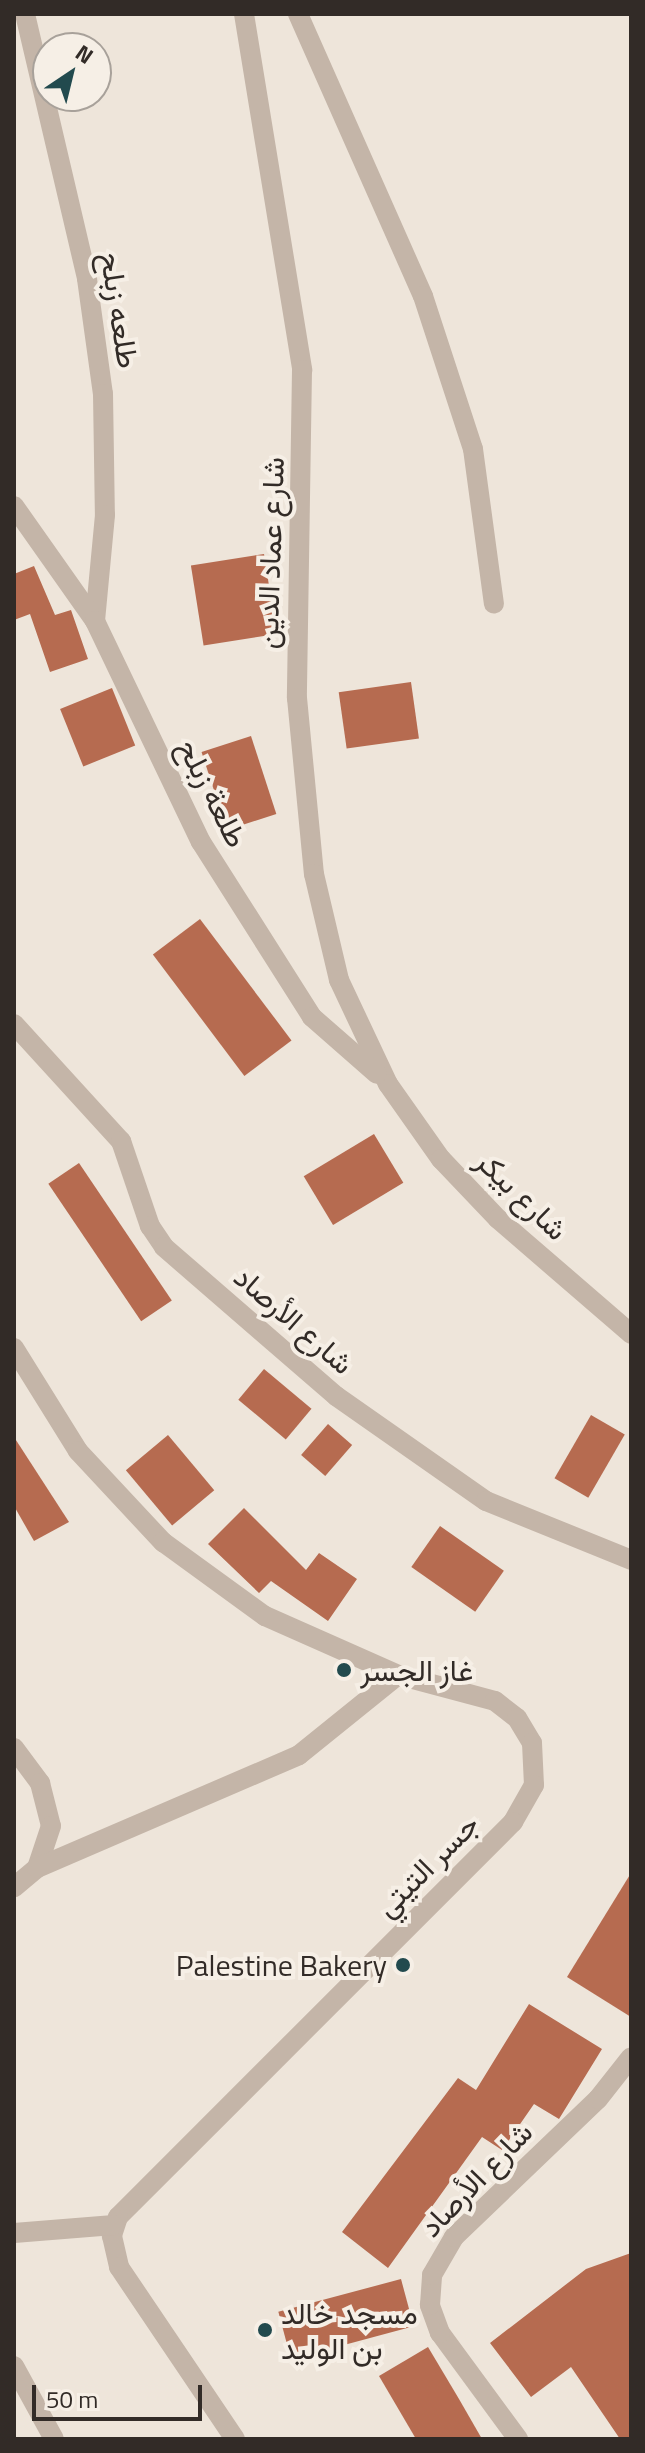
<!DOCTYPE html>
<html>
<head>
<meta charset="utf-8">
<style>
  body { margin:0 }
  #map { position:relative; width:645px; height:2453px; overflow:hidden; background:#eee5da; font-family:"Titillium Web",Vazirmatn,sans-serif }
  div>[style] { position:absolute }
  .building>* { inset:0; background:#b66b50; transform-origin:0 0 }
  .minor>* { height:20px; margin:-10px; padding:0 10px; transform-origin:10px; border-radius:10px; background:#c4b5a8 }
  .dots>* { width:22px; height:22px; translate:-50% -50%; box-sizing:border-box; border:4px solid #f6efe6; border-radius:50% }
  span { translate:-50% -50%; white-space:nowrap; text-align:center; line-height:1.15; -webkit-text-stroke:8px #f6efe6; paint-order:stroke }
  .street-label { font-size:30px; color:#322b27 }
  .poi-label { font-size:30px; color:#322b27 }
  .left { translate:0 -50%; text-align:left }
  .right { translate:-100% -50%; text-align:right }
  .frame { position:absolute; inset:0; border:16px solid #322b27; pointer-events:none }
  .north { position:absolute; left:32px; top:32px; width:80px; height:80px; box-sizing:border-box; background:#f6efe6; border:2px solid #a8a19a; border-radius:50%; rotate:35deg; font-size:22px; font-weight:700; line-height:32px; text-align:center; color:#322b27 }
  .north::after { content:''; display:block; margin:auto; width:28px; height:36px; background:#224a4e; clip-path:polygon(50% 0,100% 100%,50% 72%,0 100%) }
  .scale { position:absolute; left:32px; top:2385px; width:170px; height:36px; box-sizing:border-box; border:4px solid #322b27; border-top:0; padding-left:10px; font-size:24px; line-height:28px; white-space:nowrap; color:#322b27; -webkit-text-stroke:6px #f6efe6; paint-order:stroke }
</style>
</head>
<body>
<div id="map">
  <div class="building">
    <i style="left:264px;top:554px;width:81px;height:74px;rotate:81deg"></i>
    <i style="clip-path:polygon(34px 566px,55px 615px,71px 610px,88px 659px,50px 672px,30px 614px,14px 620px,14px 574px)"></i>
    <i style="left:411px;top:682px;width:57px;height:73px;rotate:82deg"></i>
    <i style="left:112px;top:688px;width:62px;height:56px;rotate:68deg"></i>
    <i style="left:251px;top:736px;width:82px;height:52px;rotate:72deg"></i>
    <i style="left:200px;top:919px;width:152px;height:59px;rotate:53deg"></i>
    <i style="left:374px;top:1134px;width:57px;height:82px;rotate:59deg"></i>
    <i style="left:79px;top:1163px;width:166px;height:37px;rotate:56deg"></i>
    <i style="left:264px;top:1369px;width:62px;height:40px;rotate:40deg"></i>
    <i style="left:591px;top:1415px;width:39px;height:73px;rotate:30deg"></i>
    <i style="left:328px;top:1424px;width:32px;height:41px;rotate:41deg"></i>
    <i style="left:168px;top:1435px;width:72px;height:55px;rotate:50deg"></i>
    <i style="clip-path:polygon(14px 1437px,69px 1522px,34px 1541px,14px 1506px)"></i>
    <i style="clip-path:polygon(244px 1508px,306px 1570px,319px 1553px,357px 1579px,328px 1621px,271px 1581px,259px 1593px,208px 1544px)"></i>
    <i style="left:440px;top:1526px;width:78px;height:50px;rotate:35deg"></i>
    <i style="clip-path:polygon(631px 1873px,631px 2017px,567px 1977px)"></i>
    <i style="clip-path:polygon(529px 2004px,602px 2049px,559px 2119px,534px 2104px,502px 2150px,482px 2137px,388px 2268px,342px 2232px,458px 2078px,476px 2090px)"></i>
    <i style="clip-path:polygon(631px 2253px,631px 2439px,620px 2439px,571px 2367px,531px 2397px,490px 2343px,586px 2269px)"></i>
    <i style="left:401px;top:2279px;width:49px;height:127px;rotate:75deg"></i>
    <i style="clip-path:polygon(428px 2347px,459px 2399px,482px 2439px,416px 2439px,379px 2376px)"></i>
  </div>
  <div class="minor">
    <i style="left:25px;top:14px;width:272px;rotate:76.8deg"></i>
    <i style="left:87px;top:279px;width:116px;rotate:82.1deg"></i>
    <i style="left:103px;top:394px;width:121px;rotate:89.1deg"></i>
    <i style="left:105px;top:515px;width:106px;rotate:95.4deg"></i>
    <i style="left:244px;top:14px;width:361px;rotate:80.7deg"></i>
    <i style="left:302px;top:370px;width:328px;rotate:90.9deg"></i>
    <i style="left:297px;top:698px;width:177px;rotate:84.5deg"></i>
    <i style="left:314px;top:874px;width:109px;rotate:76.7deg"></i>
    <i style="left:339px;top:980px;width:115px;rotate:64.8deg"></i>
    <i style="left:388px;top:1084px;width:92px;rotate:54.8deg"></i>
    <i style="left:441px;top:1159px;width:83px;rotate:46.5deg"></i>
    <i style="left:498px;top:1219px;width:176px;rotate:40.8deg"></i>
    <i style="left:298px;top:14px;width:308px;rotate:66.1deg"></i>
    <i style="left:423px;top:296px;width:161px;rotate:71.9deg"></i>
    <i style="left:473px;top:449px;width:156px;rotate:82.3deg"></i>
    <i style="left:14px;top:506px;width:141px;rotate:54.8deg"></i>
    <i style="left:95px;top:621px;width:245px;rotate:64.4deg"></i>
    <i style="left:201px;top:842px;width:207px;rotate:57.6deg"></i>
    <i style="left:312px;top:1017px;width:86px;rotate:41.2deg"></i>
    <i style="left:14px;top:1024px;width:159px;rotate:47.6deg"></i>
    <i style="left:121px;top:1141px;width:90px;rotate:71.2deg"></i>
    <i style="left:150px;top:1226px;width:25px;rotate:56deg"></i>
    <i style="left:164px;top:1247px;width:228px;rotate:40.9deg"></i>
    <i style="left:336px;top:1396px;width:183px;rotate:35deg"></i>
    <i style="left:486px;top:1501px;width:157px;rotate:22.1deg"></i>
    <i style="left:14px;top:1348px;width:121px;rotate:58.1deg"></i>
    <i style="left:78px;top:1451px;width:125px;rotate:47deg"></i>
    <i style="left:163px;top:1542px;width:126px;rotate:36deg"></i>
    <i style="left:265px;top:1616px;width:145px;rotate:23.9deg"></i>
    <i style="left:14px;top:1748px;width:44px;rotate:53.4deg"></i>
    <i style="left:40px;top:1783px;width:44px;rotate:75.7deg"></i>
    <i style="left:51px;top:1826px;width:44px;rotate:108.4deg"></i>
    <i style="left:37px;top:1868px;width:30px;rotate:140deg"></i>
    <i style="left:37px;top:1868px;width:285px;rotate:-23.3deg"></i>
    <i style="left:299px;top:1755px;width:127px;rotate:-38.9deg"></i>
    <i style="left:398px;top:1675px;width:100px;rotate:15deg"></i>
    <i style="left:495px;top:1701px;width:28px;rotate:38deg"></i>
    <i style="left:517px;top:1718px;width:29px;rotate:59deg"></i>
    <i style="left:532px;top:1743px;width:42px;rotate:87.3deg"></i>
    <i style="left:534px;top:1785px;width:43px;rotate:119.6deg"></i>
    <i style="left:513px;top:1822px;width:559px;rotate:135deg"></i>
    <i style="left:118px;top:2217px;width:20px;rotate:108deg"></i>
    <i style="left:112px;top:2236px;width:32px;rotate:77deg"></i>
    <i style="left:119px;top:2267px;width:207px;rotate:56deg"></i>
    <i style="left:14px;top:2233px;width:100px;rotate:-4.6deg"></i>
    <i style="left:14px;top:2366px;width:83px;rotate:61.3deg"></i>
    <i style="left:518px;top:2439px;width:132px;rotate:-126.3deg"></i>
    <i style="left:440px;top:2333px;width:30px;rotate:-110deg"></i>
    <i style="left:430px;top:2305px;width:30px;rotate:-86deg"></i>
    <i style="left:432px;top:2275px;width:44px;rotate:-59.9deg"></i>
    <i style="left:454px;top:2237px;width:199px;rotate:-43.8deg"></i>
    <i style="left:598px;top:2099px;width:53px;rotate:-51.8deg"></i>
  </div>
  <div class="dots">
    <i style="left:344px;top:1670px;background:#224a4e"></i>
    <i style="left:403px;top:1965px;background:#224a4e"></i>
    <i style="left:265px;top:2330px;background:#224a4e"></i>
  </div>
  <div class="street-label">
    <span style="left:120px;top:310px;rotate:81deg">طلعه زبلح</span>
    <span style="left:270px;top:553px;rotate:-88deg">شارع عماد الدين</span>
    <span style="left:213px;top:793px;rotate:63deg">طلعة زبلح</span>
    <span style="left:522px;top:1195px;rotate:44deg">شارع بيكر</span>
    <span style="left:294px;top:1320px;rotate:41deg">شارع الأرصاد</span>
    <span style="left:427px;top:1865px;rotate:-45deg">جسر التيتي</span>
    <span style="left:476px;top:2179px;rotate:-46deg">شارع الأرصاد</span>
  </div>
  <div class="poi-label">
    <span class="left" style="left:360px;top:1670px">غاز الجسر</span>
    <span class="right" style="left:387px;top:1965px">Palestine Bakery</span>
    <span class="left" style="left:281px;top:2330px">مسجد خالد<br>بن الوليد</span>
  </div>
  <div class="frame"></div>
  <div class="north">N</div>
  <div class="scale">50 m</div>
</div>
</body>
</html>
